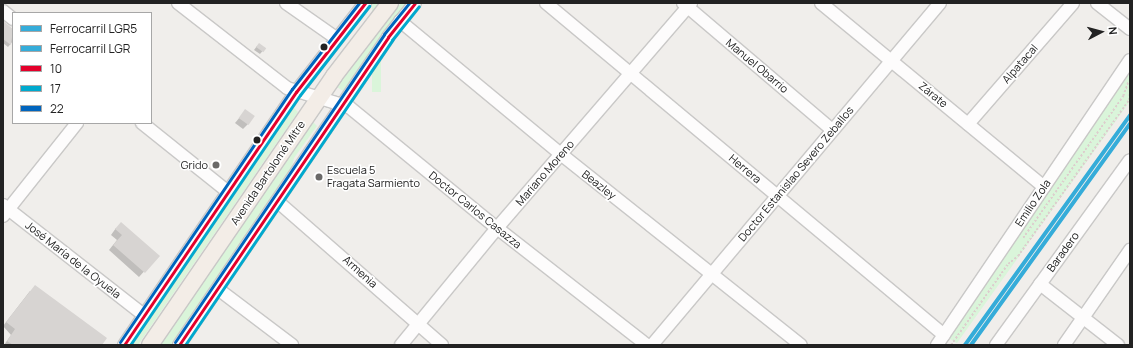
<!DOCTYPE html>
<html>
<head>
<meta charset="utf-8">
<style>
  body { margin:0 }
  #map { position:relative; width:1133px; height:348px; overflow:hidden; background:#f0eeeb; font-family:Manrope,sans-serif }
  div>[style] { position:absolute }
  .park>* { inset:0; background:#daf5da; transform-origin:0 0 }
  .shadow>* { inset:0; background:#0003 }
  .building>* { inset:0; background:#d7d4d2; transform-origin:0 0 }
  .path>* { height:1.5px; margin-top:-0.75px; transform-origin:0; background:repeating-linear-gradient(90deg,#dccecd 0 2px,transparent 0 4px) }
  .roads { filter:drop-shadow(1px 0 #c9c8c7) drop-shadow(-1px 0 #c9c8c7) drop-shadow(0 1px #c9c8c7) drop-shadow(0 -1px #c9c8c7) }
  .minor>* { height:12px; margin:-6px; padding:0 6px; transform-origin:6px; border-radius:6px; background:#fdfcfc }
  .major>* { height:16px; margin:-8px; padding:0 8px; transform-origin:8px; border-radius:8px; background:#f3ede7 }
  .bus-1>* { height:3px; margin:-1.5px; padding:0 1.5px; transform-origin:1.5px; border-radius:1.5px; background:#e4002b }
  .bus-2>* { height:3px; margin:-1.5px; padding:0 1.5px; transform-origin:1.5px; border-radius:1.5px; background:#00a9ce }
  .bus-3>* { height:3px; margin:-1.5px; padding:0 1.5px; transform-origin:1.5px; border-radius:1.5px; background:#0065bd }
  .rail-1>* { height:4px; margin:-2px; padding:0 2px; transform-origin:2px; border-radius:2px; background:#35acd9 }
  .rail-2>* { height:4px; margin:-2px; padding:0 2px; transform-origin:2px; border-radius:2px; background:#35acd9 }
  .dots>* { width:11px; height:11px; translate:-50% -50%; box-sizing:border-box; border:2px solid #fff; border-radius:50% }
  span { translate:-50% -50%; white-space:nowrap; text-align:center; line-height:1.15; -webkit-text-stroke:3px #fff; paint-order:stroke }
  .street-label { font-size:11px; color:#222 }
  .poi-label { font-size:11px; color:#222 }
  .right { translate:-100% -50%; text-align:right }
  .left { translate:0 -50%; text-align:left }
  .frame { position:absolute; inset:0; border:4px solid #222; pointer-events:none }
  .legend { position:absolute; left:12px; top:12px; width:140px; height:112px; box-sizing:border-box; background:#fff; border:1px solid #a7a7a7; margin:0; padding:5px 7px; list-style:none; font-size:12px; color:#222 }
  .legend li { display:flex; align-items:center; gap:8px; height:20px }
  .legend b { width:20px; border:1px solid #a7a7a7 }
  .north { position:absolute; left:1081px; top:12px; width:40px; height:40px; -webkit-text-stroke:3px #fff; paint-order:stroke; rotate:84deg; font-size:11px; font-weight:700; line-height:16px; text-align:center; color:#222 }
  .north::after { content:''; display:block; margin:auto; width:14px; height:18px; background:#222; clip-path:polygon(50% 0,100% 100%,50% 72%,0 100%) }
</style>
</head>
<body>
<div id="map">
  <div class="park">
    <i style="left:372px;top:3px;width:9px;height:89px"></i>
    <i style="clip-path:polygon(401px 3px,409px 3px,343px 91px,337px 87px)"></i>
    <i style="clip-path:polygon(1130px 68px,1130px 101px,957px 343px,948px 338px)"></i>
    <i style="clip-path:polygon(292px 106px,298px 112px,138px 345px,130px 345px)"></i>
    <i style="clip-path:polygon(313px 122px,317px 126px,294px 158px,291px 170px,172px 345px,161px 345px)"></i>
  </div>
  <div class="shadow">
    <i style="clip-path:polygon(3px 22px,13px 30px,13px 41px,8px 47px,3px 43px)"></i>
    <i style="clip-path:polygon(257px 46px,265px 48px,260px 54px,254px 50px)"></i>
    <i style="clip-path:polygon(245px 111px,248px 124px,243px 129px,235px 123px)"></i>
    <i style="clip-path:polygon(116px 228px,158px 256px,139px 277px,109px 250px,117px 240px,111px 235px)"></i>
    <i style="clip-path:polygon(30px 291px,101px 345px,4px 345px,11px 335px,3px 326px)"></i>
  </div>
  <div class="building">
    <i style="clip-path:polygon(3px 21px,13px 29px,11px 45px,3px 39px)"></i>
    <i style="left:259px;top:43px;width:9px;height:5px;rotate:36deg"></i>
    <i style="left:245px;top:109px;width:12px;height:11px;rotate:35deg"></i>
    <i style="clip-path:polygon(121px 222px,160px 256px,145px 273px,113px 245px,122px 235px,115px 229px)"></i>
    <i style="clip-path:polygon(35px 285px,107px 338px,102px 345px,13px 345px,7px 341px,15px 329px,6px 322px)"></i>
  </div>
  <div class="path">
    <i style="left:1023px;top:238px;width:174px;rotate:-54.8deg"></i>
    <i style="left:1123px;top:96px;width:15px;rotate:-70deg"></i>
    <i style="left:951px;top:345px;width:99px;rotate:-54.9deg"></i>
    <i style="left:1008px;top:264px;width:13px;rotate:-39deg"></i>
    <i style="left:1018px;top:256px;width:191px;rotate:-54.6deg"></i>
    <i style="left:1129px;top:100px;width:12px;rotate:-85deg"></i>
  </div>
  <div class="roads">
    <div class="minor">
      <i style="left:178px;top:3px;width:138px;rotate:37.9deg"></i>
      <i style="left:287px;top:88px;width:65px;rotate:17deg"></i>
      <i style="left:349px;top:107px;width:191px;rotate:39.3deg"></i>
      <i style="left:497px;top:228px;width:190px;rotate:38deg"></i>
      <i style="left:286px;top:3px;width:61px;rotate:35deg"></i>
      <i style="left:546px;top:3px;width:518px;rotate:39.83deg"></i>
      <i style="left:683px;top:3px;width:196px;rotate:40.4deg"></i>
      <i style="left:821px;top:3px;width:289px;rotate:39.5deg"></i>
      <i style="left:1097px;top:3px;width:42px;rotate:38.2deg"></i>
      <i style="left:3px;top:11px;width:13px;rotate:39deg"></i>
      <i style="left:400px;top:21px;width:210px;rotate:39.6deg"></i>
      <i style="left:562px;top:155px;width:305px;rotate:38.5deg"></i>
      <i style="left:142px;top:123px;width:109px;rotate:38.7deg"></i>
      <i style="left:968px;top:124px;width:160px;rotate:-49deg"></i>
      <i style="left:277px;top:201px;width:219px;rotate:41.1deg"></i>
      <i style="left:3px;top:205px;width:179px;rotate:38deg"></i>
      <i style="left:3px;top:216px;width:119px;rotate:-51.5deg"></i>
      <i style="left:1040px;top:284px;width:99px;rotate:38deg"></i>
      <i style="left:218px;top:289px;width:93px;rotate:37.1deg"></i>
      <i style="left:124px;top:345px;width:306px;rotate:-55.8deg"></i>
      <i style="left:296px;top:92px;width:113px;rotate:-52.2deg"></i>
      <i style="left:179px;top:345px;width:372px;rotate:-55.8deg"></i>
      <i style="left:388px;top:37px;width:43px;rotate:-51.5deg"></i>
      <i style="left:401px;top:345px;width:151px;rotate:-50.6deg"></i>
      <i style="left:497px;top:228px;width:297px;rotate:-49.2deg"></i>
      <i style="left:652px;top:345px;width:447px;rotate:-49.9deg"></i>
      <i style="left:937px;top:345px;width:344px;rotate:-55.9deg"></i>
      <i style="left:996px;top:345px;width:228px;rotate:-54.1deg"></i>
      <i style="left:1064px;top:345px;width:116px;rotate:-55.2deg"></i>
    </div>
    <div class="major">
      <i style="left:150px;top:345px;width:326px;rotate:-55.6deg"></i>
      <i style="left:334px;top:76px;width:92px;rotate:-52.5deg"></i>
    </div>
  </div>
  <div class="bus-1">
    <i style="left:124px;top:345px;width:306px;rotate:-55.8deg"></i>
    <i style="left:296px;top:92px;width:113px;rotate:-52.2deg"></i>
    <i style="left:179px;top:345px;width:372px;rotate:-55.8deg"></i>
    <i style="left:388px;top:37px;width:43px;rotate:-51.5deg"></i>
  </div>
  <div class="bus-2">
    <i style="left:130px;top:345px;width:302px;rotate:-55.8deg"></i>
    <i style="left:300px;top:95px;width:113px;rotate:-52.2deg"></i>
    <i style="left:185px;top:345px;width:369px;rotate:-55.8deg"></i>
    <i style="left:392px;top:40px;width:43px;rotate:-51.5deg"></i>
  </div>
  <div class="bus-3">
    <i style="left:120px;top:342px;width:306px;rotate:-55.8deg"></i>
    <i style="left:292px;top:89px;width:109px;rotate:-52.1deg"></i>
    <i style="left:175px;top:342px;width:372px;rotate:-55.8deg"></i>
    <i style="left:384px;top:34px;width:40px;rotate:-51deg"></i>
  </div>
  <div class="rail-1">
    <i style="left:965px;top:345px;width:283px;rotate:-54.3deg"></i>
  </div>
  <div class="rail-2">
    <i style="left:971px;top:345px;width:272px;rotate:-54.3deg"></i>
  </div>
  <div class="dots">
    <i style="left:324px;top:47px;background:#222"></i>
    <i style="left:257px;top:140px;background:#222"></i>
    <i style="left:216px;top:165px;background:#6a6968"></i>
    <i style="left:319px;top:177px;background:#6a6968"></i>
  </div>
  <div class="street-label">
    <span style="left:1020px;top:64px;rotate:-49deg">Alpatacal</span>
    <span style="left:757px;top:66px;rotate:40deg">Manuel Obarrio</span>
    <span style="left:933px;top:95px;rotate:39deg">Zárate</span>
    <span style="left:745px;top:169px;rotate:40deg">Herrera</span>
    <span style="left:268px;top:173px;rotate:-56deg">Avenida Bartolomé Mitre</span>
    <span style="left:545px;top:173px;rotate:-49deg">Mariano Moreno</span>
    <span style="left:796px;top:174px;rotate:-50deg">Doctor Estanislao Severo Zeballos</span>
    <span style="left:599px;top:185px;rotate:38deg">Beazley</span>
    <span style="left:1033px;top:203px;rotate:-56deg">Emilio Zola</span>
    <span style="left:475px;top:210px;rotate:39deg">Doctor Carlos Casazza</span>
    <span style="left:1063px;top:252px;rotate:-54deg">Baradero</span>
    <span style="left:73px;top:260px;rotate:38deg">José María de la Oyuela</span>
    <span style="left:360px;top:272px;rotate:42deg">Armenia</span>
  </div>
  <div class="poi-label">
    <span class="right" style="left:208px;top:165px">Grido</span>
    <span class="left" style="left:327px;top:177px">Escuela 5<br>Fragata Sarmiento</span>
  </div>
  <div class="frame"></div>
  <ul class="legend">
  <li><b style="height:5px;background:#35acd9"></b>Ferrocarril LGR5</li>
  <li><b style="height:5px;background:#35acd9"></b>Ferrocarril LGR</li>
  <li><b style="height:5px;background:#e4002b"></b>10</li>
  <li><b style="height:5px;background:#00a9ce"></b>17</li>
  <li><b style="height:5px;background:#0065bd"></b>22</li>
  </ul>
  <div class="north">N</div>
</div>
</body>
</html>
